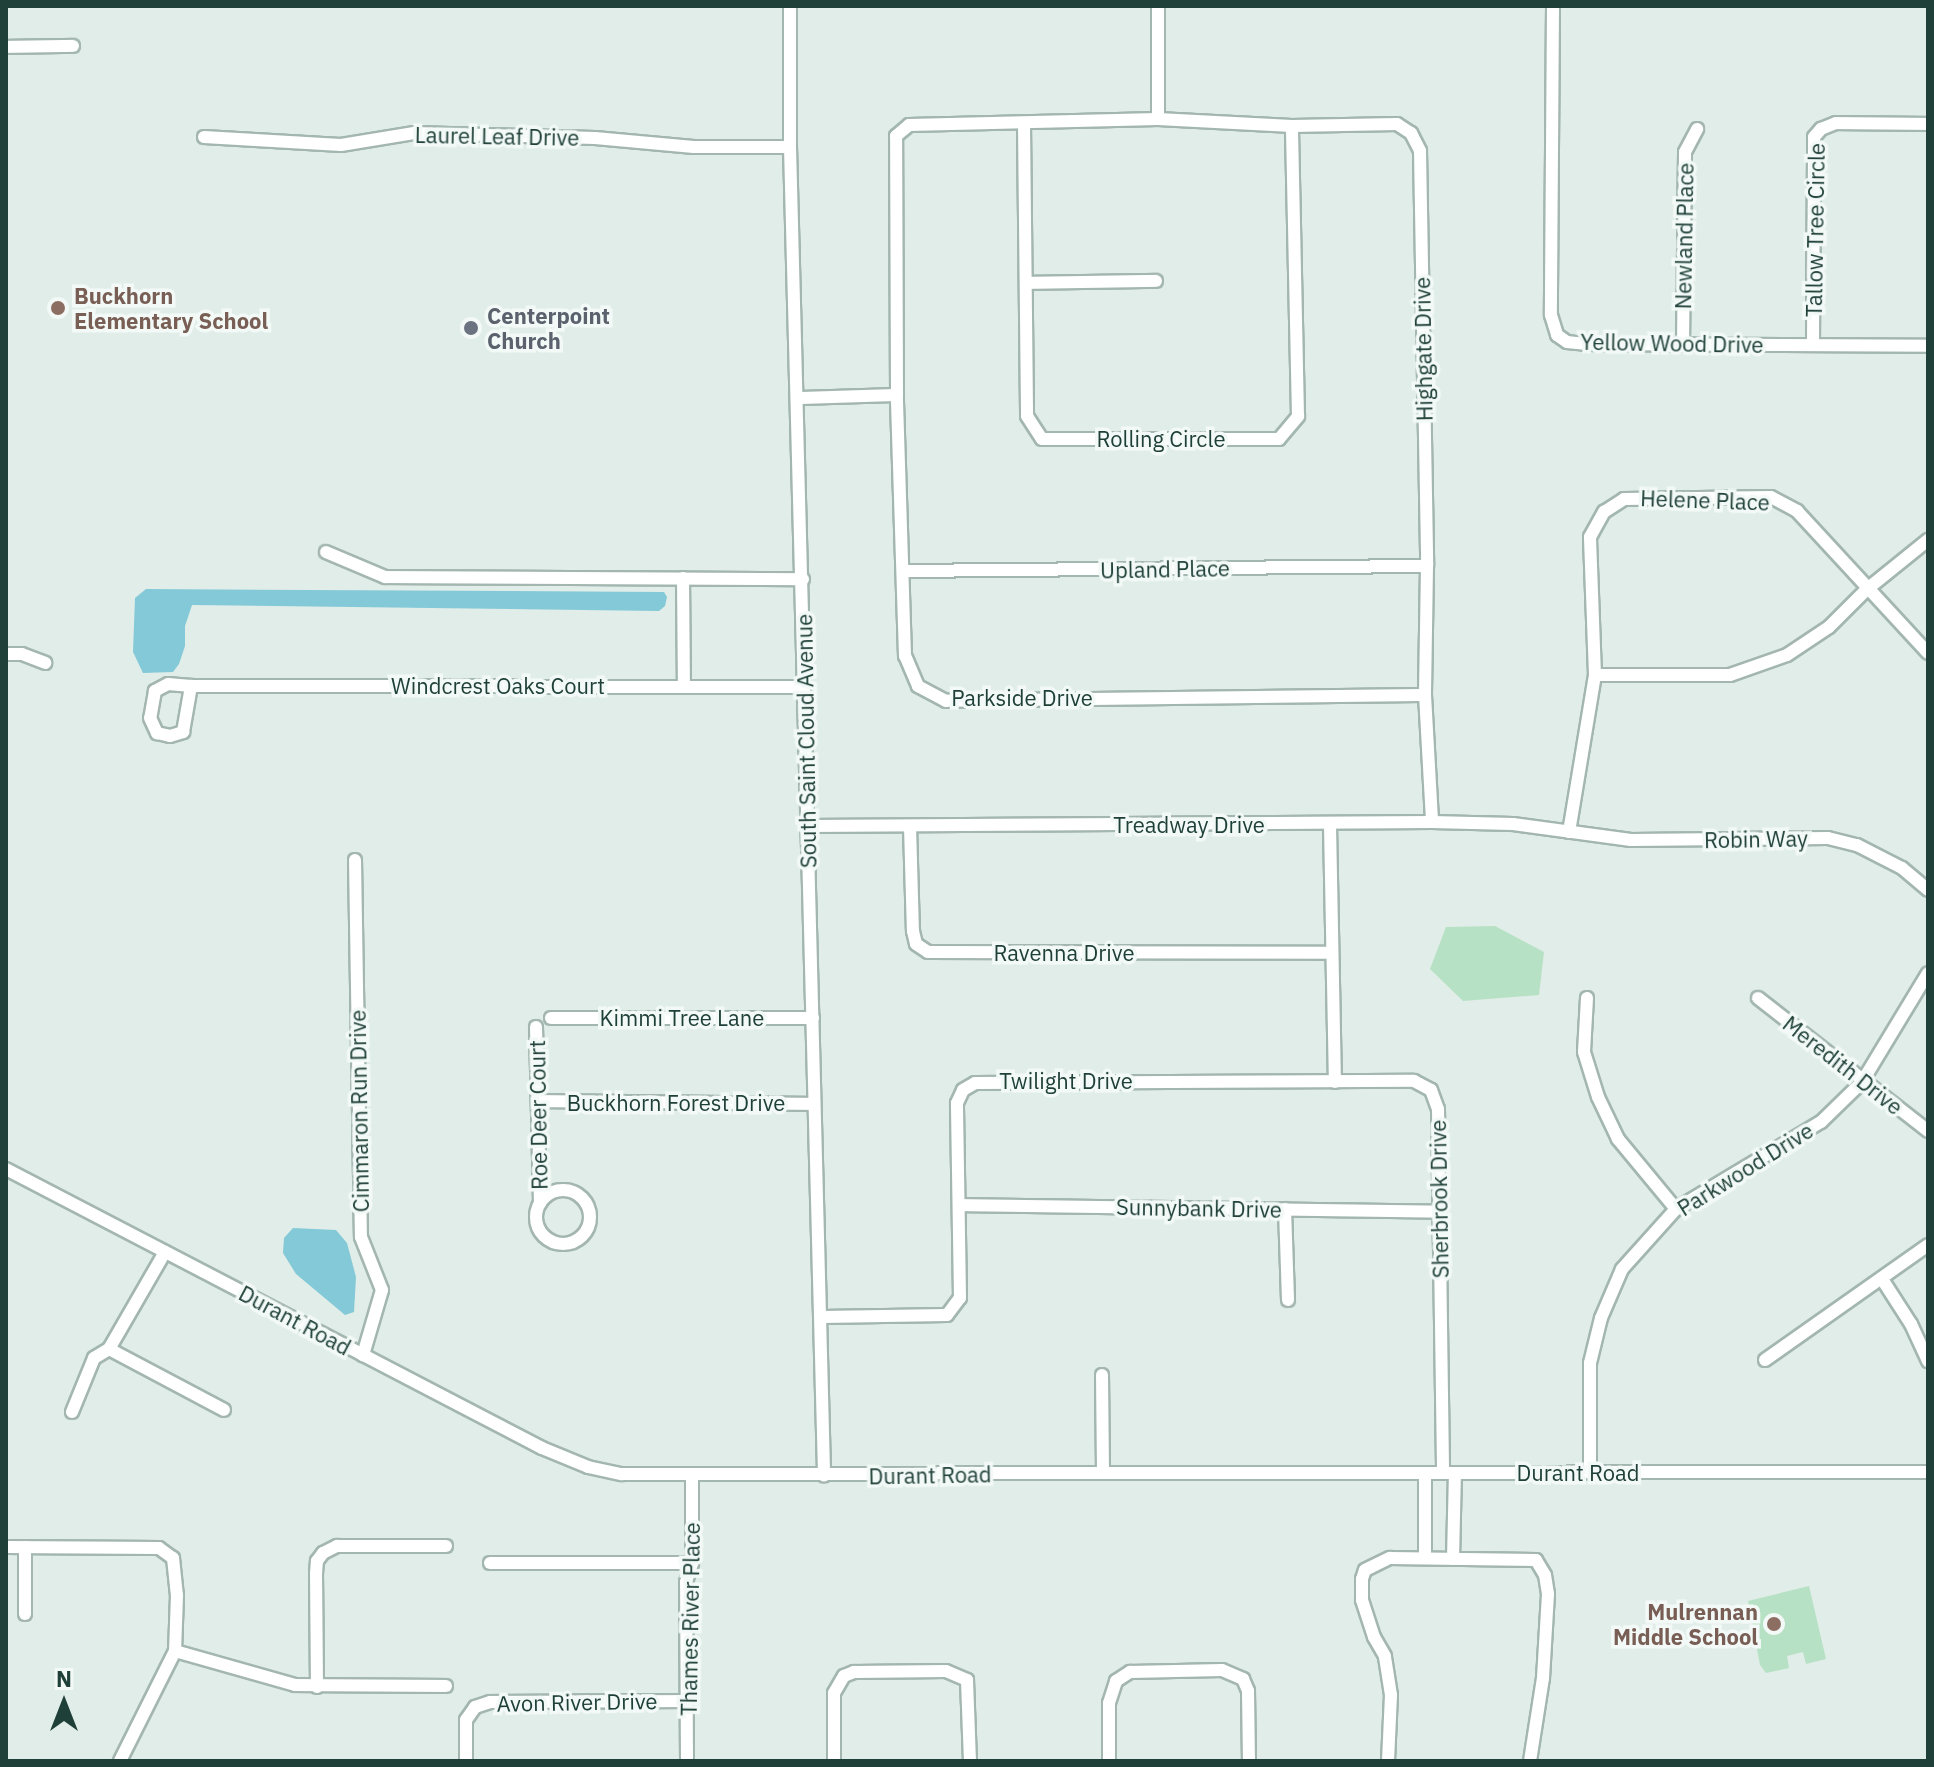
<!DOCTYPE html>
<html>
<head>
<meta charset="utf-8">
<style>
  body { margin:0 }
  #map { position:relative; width:1934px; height:1767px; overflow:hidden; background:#e1ede8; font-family:"IBM Plex Sans",sans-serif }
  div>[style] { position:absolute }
  .green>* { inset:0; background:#b7e1c4 }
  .water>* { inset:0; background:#83c9d8 }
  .roads { filter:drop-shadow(2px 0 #a3b6b0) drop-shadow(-2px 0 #a3b6b0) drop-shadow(0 2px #a3b6b0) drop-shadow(0 -2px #a3b6b0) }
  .minor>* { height:12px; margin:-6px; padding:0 6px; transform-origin:6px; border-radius:6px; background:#fff }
  .minor>.ring { margin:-6px; padding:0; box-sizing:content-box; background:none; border:12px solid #fff; border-radius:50% }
  .dots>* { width:22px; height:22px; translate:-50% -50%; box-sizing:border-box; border:4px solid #f2f9f6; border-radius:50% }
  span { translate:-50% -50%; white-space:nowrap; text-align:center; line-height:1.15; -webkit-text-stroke:7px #f2f9f6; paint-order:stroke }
  .street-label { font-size:22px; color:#1f4038 }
  .education-label { font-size:22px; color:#785e54; font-weight:700 }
  .left { translate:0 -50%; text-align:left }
  .right { translate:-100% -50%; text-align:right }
  .worship-label { font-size:22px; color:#5b616d; font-weight:700 }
  .frame { position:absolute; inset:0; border:8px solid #1f4038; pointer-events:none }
  .north { position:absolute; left:24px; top:1663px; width:80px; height:80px; -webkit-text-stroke:6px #f2f9f6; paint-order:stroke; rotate:0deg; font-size:22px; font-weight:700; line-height:32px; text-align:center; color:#1f4038 }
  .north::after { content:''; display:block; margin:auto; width:28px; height:36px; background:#1f4038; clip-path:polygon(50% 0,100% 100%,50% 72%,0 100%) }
</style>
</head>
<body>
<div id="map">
  <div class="green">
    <i style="clip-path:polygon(1495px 926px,1544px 952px,1539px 995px,1463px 1001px,1430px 969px,1446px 927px)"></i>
    <i style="clip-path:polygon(1809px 1586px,1826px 1659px,1806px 1664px,1803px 1652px,1787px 1656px,1789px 1668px,1766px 1673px,1760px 1665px,1748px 1601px)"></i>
  </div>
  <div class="water">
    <i style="clip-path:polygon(146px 589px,664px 592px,667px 597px,665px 606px,659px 611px,192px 605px,185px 626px,185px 646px,179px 664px,173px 672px,143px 673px,133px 652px,135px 598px)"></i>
    <i style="clip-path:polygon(293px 1228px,336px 1230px,347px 1243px,356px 1277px,354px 1312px,345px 1315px,296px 1274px,283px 1253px,284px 1238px)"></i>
  </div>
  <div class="roads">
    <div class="minor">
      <i style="left:790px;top:6px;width:141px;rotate:90deg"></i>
      <i style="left:790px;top:147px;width:1329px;rotate:88.53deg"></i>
      <i style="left:1158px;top:6px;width:113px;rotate:90deg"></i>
      <i style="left:1553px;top:6px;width:309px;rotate:90.4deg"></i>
      <i style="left:1551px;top:315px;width:21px;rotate:73deg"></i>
      <i style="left:1557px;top:335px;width:12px;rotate:35deg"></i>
      <i style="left:1567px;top:342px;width:18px;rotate:6deg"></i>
      <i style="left:1585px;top:344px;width:343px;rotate:0.3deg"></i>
      <i style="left:6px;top:47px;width:67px;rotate:-0.9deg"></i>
      <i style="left:1024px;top:125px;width:291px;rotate:89.4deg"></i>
      <i style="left:1027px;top:416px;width:27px;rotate:57deg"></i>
      <i style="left:1042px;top:439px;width:237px"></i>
      <i style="left:1279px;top:439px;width:30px;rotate:-50deg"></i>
      <i style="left:1298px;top:416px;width:290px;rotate:-91.2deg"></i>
      <i style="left:204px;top:137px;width:137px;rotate:3.3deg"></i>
      <i style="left:341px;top:145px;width:74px;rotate:-9.3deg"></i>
      <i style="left:414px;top:133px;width:181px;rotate:1.6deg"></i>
      <i style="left:595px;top:138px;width:99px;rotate:5.2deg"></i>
      <i style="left:694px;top:147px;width:96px"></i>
      <i style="left:1026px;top:283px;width:130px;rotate:-0.9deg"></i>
      <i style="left:1813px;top:344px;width:207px;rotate:-89.7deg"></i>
      <i style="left:1814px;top:137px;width:11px;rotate:-49deg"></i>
      <i style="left:1821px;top:129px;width:16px;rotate:-22deg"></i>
      <i style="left:1836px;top:123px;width:92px;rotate:0.6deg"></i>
      <i style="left:1683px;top:345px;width:193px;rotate:-89.4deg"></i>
      <i style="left:1685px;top:152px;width:26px;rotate:-62deg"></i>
      <i style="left:799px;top:398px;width:98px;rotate:-1.8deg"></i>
      <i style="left:326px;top:552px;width:64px;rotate:23deg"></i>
      <i style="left:385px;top:577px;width:418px;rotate:0.3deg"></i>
      <i style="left:903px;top:571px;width:524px;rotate:-0.55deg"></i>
      <i style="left:683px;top:578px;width:108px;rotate:89.5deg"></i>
      <i style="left:6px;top:654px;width:16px"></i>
      <i style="left:22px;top:654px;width:25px;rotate:21deg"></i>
      <i style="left:1595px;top:675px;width:135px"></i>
      <i style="left:1730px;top:675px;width:60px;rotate:-19.3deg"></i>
      <i style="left:1787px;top:655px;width:50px;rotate:-33.7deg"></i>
      <i style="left:1829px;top:627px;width:52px;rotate:-45deg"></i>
      <i style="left:1866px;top:590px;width:80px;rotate:-38.9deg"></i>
      <i style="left:191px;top:686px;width:23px;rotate:-175deg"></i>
      <i style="left:168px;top:684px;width:15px;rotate:152deg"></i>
      <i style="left:155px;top:691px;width:27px;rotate:100deg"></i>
      <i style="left:150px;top:718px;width:17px;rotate:65deg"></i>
      <i style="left:157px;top:733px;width:13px;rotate:13deg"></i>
      <i style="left:170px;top:736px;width:14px;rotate:-17deg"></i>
      <i style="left:183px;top:732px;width:47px;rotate:-80.1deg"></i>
      <i style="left:191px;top:686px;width:614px;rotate:0.09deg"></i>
      <i style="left:1425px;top:695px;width:479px;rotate:179.3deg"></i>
      <i style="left:946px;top:701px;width:32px;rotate:-152deg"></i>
      <i style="left:918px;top:686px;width:33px;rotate:-113deg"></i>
      <i style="left:905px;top:656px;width:261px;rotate:-91.8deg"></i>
      <i style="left:897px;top:395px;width:259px;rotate:-90.2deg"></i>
      <i style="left:896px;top:136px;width:17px;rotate:-40deg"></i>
      <i style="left:909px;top:125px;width:249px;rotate:-1.4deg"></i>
      <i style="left:1158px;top:119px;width:134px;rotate:3deg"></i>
      <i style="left:1292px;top:126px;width:105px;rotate:-1.1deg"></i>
      <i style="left:1397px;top:124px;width:17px;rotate:33deg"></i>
      <i style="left:1411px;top:133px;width:20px;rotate:63deg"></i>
      <i style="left:1420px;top:151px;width:415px;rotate:89deg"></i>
      <i style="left:1427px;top:566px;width:129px;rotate:90.9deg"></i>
      <i style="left:1425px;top:695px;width:127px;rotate:86.8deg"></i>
      <i style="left:1330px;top:825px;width:257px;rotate:88.9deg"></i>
      <i style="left:808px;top:826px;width:624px;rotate:-0.37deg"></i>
      <i style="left:1432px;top:822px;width:81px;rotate:1.4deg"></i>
      <i style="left:1513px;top:824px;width:119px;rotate:7.7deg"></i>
      <i style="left:1631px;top:840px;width:197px;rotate:-0.6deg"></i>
      <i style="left:1828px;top:838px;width:30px;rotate:14deg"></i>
      <i style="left:1857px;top:845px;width:51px;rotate:27.1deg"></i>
      <i style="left:1902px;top:868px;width:34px;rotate:40deg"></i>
      <i style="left:910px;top:826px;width:105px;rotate:88.4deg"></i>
      <i style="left:913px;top:931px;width:13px;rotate:77deg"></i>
      <i style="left:916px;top:944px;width:14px;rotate:34deg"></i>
      <i style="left:928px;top:952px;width:404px;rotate:0.1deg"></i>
      <i style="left:1569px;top:832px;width:159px;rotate:-80.6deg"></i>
      <i style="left:1595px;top:675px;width:138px;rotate:-92.1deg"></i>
      <i style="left:1590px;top:537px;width:29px;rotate:-61deg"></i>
      <i style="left:1604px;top:512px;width:24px;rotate:-33deg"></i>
      <i style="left:1624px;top:499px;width:147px;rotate:-0.8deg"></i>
      <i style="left:1771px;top:497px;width:30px;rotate:28deg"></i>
      <i style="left:1797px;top:511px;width:193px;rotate:47.3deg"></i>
      <i style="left:355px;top:860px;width:377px;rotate:89.1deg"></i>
      <i style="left:361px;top:1237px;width:57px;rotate:68.4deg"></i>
      <i style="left:382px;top:1290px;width:68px;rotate:106.3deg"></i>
      <i style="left:1587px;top:998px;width:54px;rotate:93.2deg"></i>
      <i style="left:1584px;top:1052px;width:47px;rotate:72.7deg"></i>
      <i style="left:1598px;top:1097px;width:47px;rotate:64.5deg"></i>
      <i style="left:1618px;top:1139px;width:91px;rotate:50.4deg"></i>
      <i style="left:1758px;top:998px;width:216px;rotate:38deg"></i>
      <i style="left:551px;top:1018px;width:262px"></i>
      <i style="left:536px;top:1027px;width:176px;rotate:88.7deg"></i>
      <i style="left:538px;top:1101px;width:276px;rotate:0.6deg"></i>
      <i style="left:6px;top:1169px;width:604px;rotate:27.5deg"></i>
      <i style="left:542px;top:1448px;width:50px;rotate:22.4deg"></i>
      <i style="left:588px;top:1467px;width:35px;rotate:12deg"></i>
      <i style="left:622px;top:1474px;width:1306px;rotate:-0.09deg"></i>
      <i class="ring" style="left:536px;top:1190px;width:42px;height:42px"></i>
      <i style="left:959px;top:1205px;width:480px;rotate:0.8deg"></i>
      <i style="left:1285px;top:1209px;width:91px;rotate:88.1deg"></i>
      <i style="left:1882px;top:1279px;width:54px;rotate:57.2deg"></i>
      <i style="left:1911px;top:1324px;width:41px;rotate:65.3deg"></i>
      <i style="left:822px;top:1317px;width:125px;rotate:-0.9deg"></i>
      <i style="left:947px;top:1315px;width:21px;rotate:-53deg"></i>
      <i style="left:960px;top:1298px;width:195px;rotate:-90.9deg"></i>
      <i style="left:957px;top:1103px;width:14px;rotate:-65deg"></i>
      <i style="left:963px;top:1090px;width:14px;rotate:-30deg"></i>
      <i style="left:975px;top:1083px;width:439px;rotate:-0.3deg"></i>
      <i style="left:1414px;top:1081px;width:19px;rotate:28deg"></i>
      <i style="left:1431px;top:1090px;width:20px;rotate:70deg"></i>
      <i style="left:1438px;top:1109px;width:364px;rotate:89.2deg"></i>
      <i style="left:109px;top:1349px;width:130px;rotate:27.9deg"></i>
      <i style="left:1765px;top:1360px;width:199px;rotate:-35.2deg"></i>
      <i style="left:1102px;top:1375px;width:98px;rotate:89.4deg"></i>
      <i style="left:72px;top:1412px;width:58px;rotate:-67.8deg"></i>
      <i style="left:94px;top:1358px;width:17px;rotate:-31deg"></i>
      <i style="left:109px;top:1349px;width:112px;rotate:-60deg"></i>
      <i style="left:1425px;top:1473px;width:85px;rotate:90deg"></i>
      <i style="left:1590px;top:1473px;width:110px;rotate:-90deg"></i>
      <i style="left:1590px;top:1363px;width:46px;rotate:-76.3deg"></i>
      <i style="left:1601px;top:1318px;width:53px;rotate:-66.8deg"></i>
      <i style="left:1622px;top:1269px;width:81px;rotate:-48deg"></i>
      <i style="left:1676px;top:1209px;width:169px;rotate:-31deg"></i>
      <i style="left:1821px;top:1122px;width:57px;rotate:-44.3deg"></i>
      <i style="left:1862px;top:1082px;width:127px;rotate:-58.8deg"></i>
      <i style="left:6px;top:1547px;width:153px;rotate:0.4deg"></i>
      <i style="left:159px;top:1548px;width:17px;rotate:36deg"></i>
      <i style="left:173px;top:1558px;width:37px;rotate:84deg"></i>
      <i style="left:177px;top:1595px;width:56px;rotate:92deg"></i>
      <i style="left:175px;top:1651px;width:123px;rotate:116.6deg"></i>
      <i style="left:25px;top:1547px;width:67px;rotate:90deg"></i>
      <i style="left:1453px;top:1559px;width:86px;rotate:-88.7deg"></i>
      <i style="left:490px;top:1563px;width:202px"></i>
      <i style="left:175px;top:1651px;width:125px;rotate:15.8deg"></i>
      <i style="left:295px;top:1685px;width:151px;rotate:0.4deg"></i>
      <i style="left:317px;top:1687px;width:113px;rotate:-90.5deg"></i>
      <i style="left:316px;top:1574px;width:13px;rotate:-86deg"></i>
      <i style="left:317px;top:1561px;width:10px;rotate:-53deg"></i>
      <i style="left:323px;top:1553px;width:16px;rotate:-27deg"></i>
      <i style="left:337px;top:1546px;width:109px"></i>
      <i style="left:466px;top:1761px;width:41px;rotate:-90deg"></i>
      <i style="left:466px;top:1720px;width:16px;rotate:-55deg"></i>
      <i style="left:475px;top:1707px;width:16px;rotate:-18deg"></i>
      <i style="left:490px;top:1702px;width:197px;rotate:-0.3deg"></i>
      <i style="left:687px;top:1761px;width:179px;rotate:-90.3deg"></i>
      <i style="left:686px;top:1582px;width:20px;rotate:-72deg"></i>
      <i style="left:692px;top:1563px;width:86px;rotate:-90deg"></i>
      <i style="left:834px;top:1761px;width:68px;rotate:-90deg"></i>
      <i style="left:834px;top:1693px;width:20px;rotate:-60deg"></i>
      <i style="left:844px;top:1676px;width:11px;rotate:-22deg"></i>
      <i style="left:854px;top:1672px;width:92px;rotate:-0.6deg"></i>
      <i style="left:946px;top:1671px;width:23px;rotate:23deg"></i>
      <i style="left:967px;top:1680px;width:81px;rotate:87.9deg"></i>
      <i style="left:1109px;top:1761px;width:58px;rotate:-90deg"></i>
      <i style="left:1109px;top:1703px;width:23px;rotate:-72deg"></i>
      <i style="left:1116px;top:1681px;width:17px;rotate:-33deg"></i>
      <i style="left:1130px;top:1672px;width:92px;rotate:-1.2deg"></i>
      <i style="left:1222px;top:1670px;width:23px;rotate:23deg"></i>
      <i style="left:1243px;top:1679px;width:13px;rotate:67deg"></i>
      <i style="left:1248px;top:1691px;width:70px;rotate:89.2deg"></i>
      <i style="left:1388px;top:1761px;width:66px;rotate:-87.4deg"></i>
      <i style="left:1391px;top:1695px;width:39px;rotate:-99deg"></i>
      <i style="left:1385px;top:1656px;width:22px;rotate:-120deg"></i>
      <i style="left:1374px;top:1637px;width:39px;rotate:-108deg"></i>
      <i style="left:1362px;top:1600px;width:21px;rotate:-90deg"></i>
      <i style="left:1362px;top:1579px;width:9px;rotate:-72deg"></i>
      <i style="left:1365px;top:1570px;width:28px;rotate:-26deg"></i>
      <i style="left:1390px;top:1558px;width:146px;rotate:0.8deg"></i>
      <i style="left:1536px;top:1560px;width:17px;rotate:59deg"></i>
      <i style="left:1545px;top:1575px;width:19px;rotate:81deg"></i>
      <i style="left:1548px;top:1594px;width:84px;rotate:93.4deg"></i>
      <i style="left:1543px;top:1678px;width:84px;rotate:98.9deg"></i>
    </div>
  </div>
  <div class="dots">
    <i style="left:58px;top:308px;background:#8d6e63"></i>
    <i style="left:471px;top:328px;background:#6b7280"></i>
    <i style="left:1774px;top:1624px;background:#8d6e63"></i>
  </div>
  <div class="street-label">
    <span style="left:497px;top:136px;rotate:1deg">Laurel Leaf Drive</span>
    <span style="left:1815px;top:230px;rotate:-89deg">Tallow Tree Circle</span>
    <span style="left:1684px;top:236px;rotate:-89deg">Newland Place</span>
    <span style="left:1672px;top:343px;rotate:1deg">Yellow Wood Drive</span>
    <span style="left:1423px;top:349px;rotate:-91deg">Highgate Drive</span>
    <span style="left:1161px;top:439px">Rolling Circle</span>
    <span style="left:1705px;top:500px;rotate:2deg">Helene Place</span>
    <span style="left:1165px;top:569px;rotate:-1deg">Upland Place</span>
    <span style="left:498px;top:686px">Windcrest Oaks Court</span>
    <span style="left:1022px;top:698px">Parkside Drive</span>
    <span style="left:806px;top:741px;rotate:-91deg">South Saint Cloud Avenue</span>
    <span style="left:1189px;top:825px">Treadway Drive</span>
    <span style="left:1756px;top:839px;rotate:-1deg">Robin Way</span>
    <span style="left:1064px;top:953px">Ravenna Drive</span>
    <span style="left:682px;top:1018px">Kimmi Tree Lane</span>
    <span style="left:1843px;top:1065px;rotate:38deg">Meredith Drive</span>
    <span style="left:1066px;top:1081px">Twilight Drive</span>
    <span style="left:676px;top:1103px">Buckhorn Forest Drive</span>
    <span style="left:359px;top:1111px;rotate:-91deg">Cimmaron Run Drive</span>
    <span style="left:538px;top:1115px;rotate:-91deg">Roe Deer Court</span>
    <span style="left:1745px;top:1169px;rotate:-32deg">Parkwood Drive</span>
    <span style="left:1439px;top:1199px;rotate:-91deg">Sherbrook Drive</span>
    <span style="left:1199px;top:1208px;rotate:1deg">Sunnybank Drive</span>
    <span style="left:295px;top:1320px;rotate:28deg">Durant Road</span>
    <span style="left:1578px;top:1473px">Durant Road</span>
    <span style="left:930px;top:1475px;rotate:-1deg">Durant Road</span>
    <span style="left:690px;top:1619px;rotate:-89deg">Thames River Place</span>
    <span style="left:577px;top:1702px;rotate:-1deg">Avon River Drive</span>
  </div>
  <div class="education-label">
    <span class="left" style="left:74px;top:308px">Buckhorn<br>Elementary School</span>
    <span class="right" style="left:1758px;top:1624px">Mulrennan<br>Middle School</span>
  </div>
  <div class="worship-label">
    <span class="left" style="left:487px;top:328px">Centerpoint<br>Church</span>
  </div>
  <div class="frame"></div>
  <div class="north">N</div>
</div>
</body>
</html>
